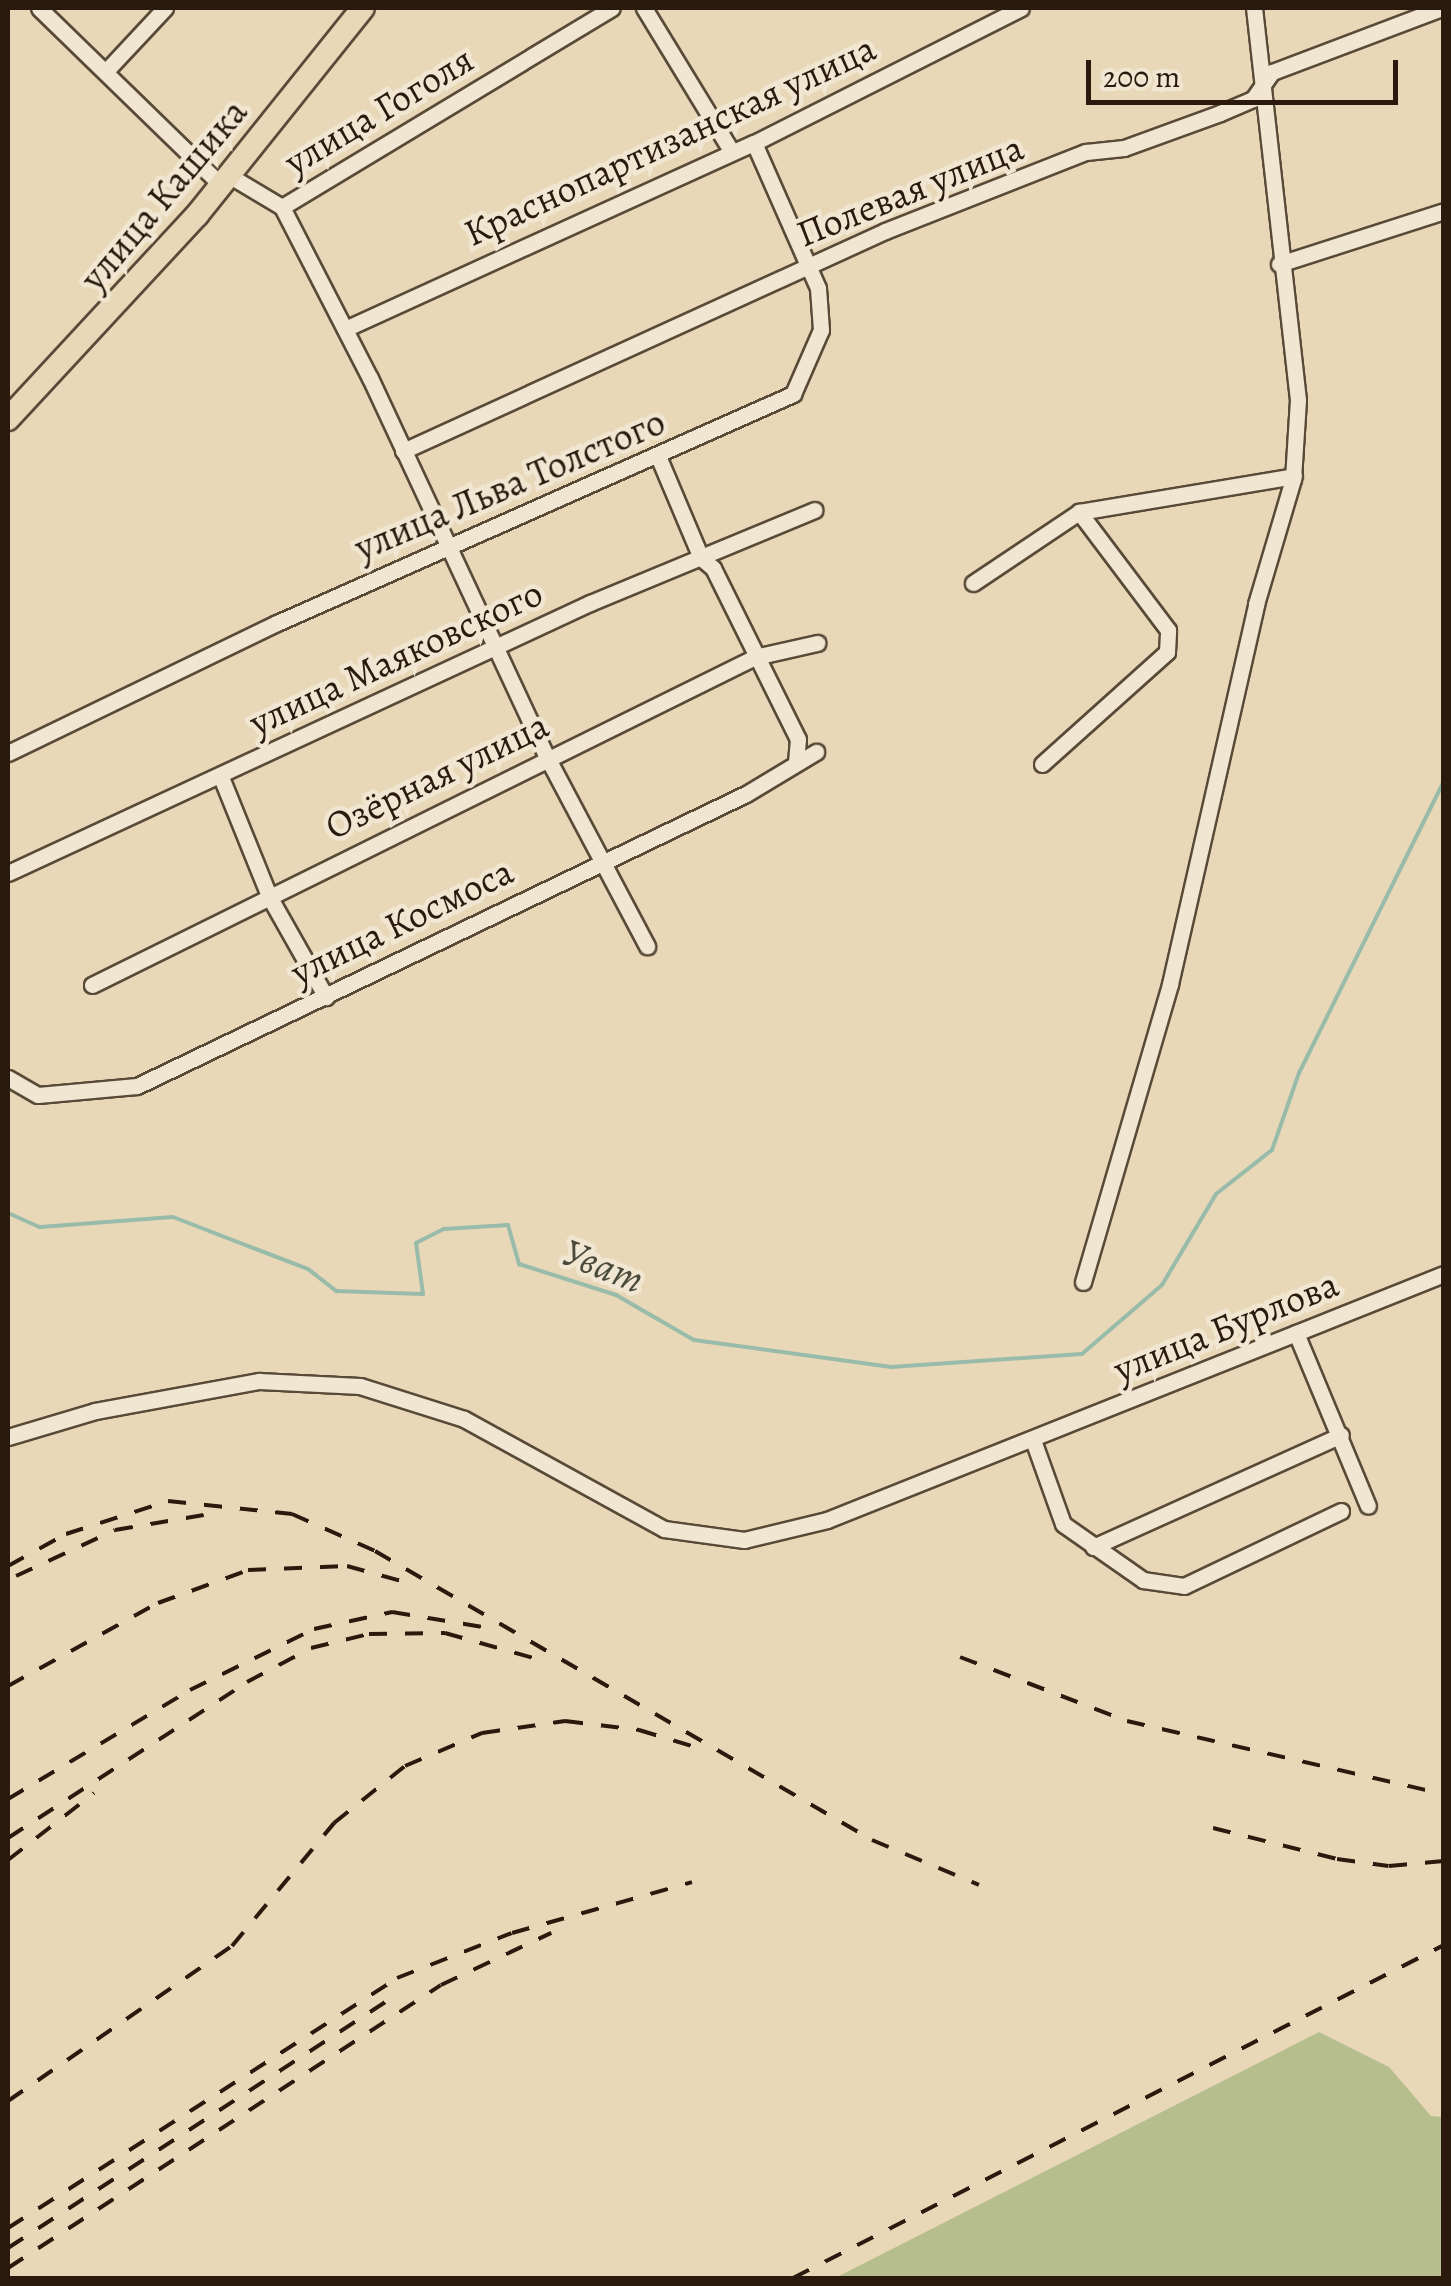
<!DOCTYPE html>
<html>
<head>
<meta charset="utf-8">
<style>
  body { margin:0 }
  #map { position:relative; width:1451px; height:2286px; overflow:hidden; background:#e8d8b8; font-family:Alegreya,serif }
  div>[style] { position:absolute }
  .green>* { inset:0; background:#b7be8e }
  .stream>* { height:4px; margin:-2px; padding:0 2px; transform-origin:2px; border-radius:2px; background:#98bbaa }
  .roads { filter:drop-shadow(2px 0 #594a38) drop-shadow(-2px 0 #594a38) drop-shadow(0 2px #594a38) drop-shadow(0 -2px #594a38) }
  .minor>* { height:15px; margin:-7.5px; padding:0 7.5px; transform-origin:7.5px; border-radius:7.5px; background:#f0e6d1 }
  .highway>* { height:22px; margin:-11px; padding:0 11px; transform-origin:11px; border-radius:11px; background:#e8d8b8 }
  .rail>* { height:4px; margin-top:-2px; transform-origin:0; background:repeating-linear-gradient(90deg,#291a0d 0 18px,transparent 0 36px) }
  span { translate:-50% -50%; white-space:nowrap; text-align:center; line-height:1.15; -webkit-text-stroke:9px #f0e6d1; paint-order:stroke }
  .street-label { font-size:38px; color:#291a0d }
  .water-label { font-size:40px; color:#4a4a3c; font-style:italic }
  .frame { position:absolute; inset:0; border:10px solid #291a0d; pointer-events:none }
  .scale { position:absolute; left:1086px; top:60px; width:312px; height:45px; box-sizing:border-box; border:5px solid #291a0d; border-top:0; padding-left:12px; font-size:30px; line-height:35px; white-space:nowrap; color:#291a0d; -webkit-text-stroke:8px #f0e6d1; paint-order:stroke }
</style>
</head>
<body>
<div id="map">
  <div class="green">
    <i style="clip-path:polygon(1319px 2032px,1389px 2067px,1431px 2116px,1443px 2117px,1443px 2278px,835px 2278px)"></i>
  </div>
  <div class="stream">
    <i style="left:8px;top:1213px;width:35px;rotate:24deg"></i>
    <i style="left:40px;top:1227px;width:133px;rotate:-4.3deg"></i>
    <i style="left:173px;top:1217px;width:145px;rotate:21.1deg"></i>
    <i style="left:308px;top:1269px;width:36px;rotate:38deg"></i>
    <i style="left:336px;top:1291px;width:87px;rotate:2deg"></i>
    <i style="left:423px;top:1294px;width:51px;rotate:-97.8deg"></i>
    <i style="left:416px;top:1243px;width:31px;rotate:-27deg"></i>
    <i style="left:444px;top:1229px;width:64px;rotate:-3.6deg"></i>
    <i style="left:508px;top:1225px;width:41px;rotate:74.2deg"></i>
    <i style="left:519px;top:1264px;width:102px;rotate:17.7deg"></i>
    <i style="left:616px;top:1295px;width:90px;rotate:30deg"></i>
    <i style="left:694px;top:1340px;width:199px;rotate:7.8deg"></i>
    <i style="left:891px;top:1367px;width:191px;rotate:-3.9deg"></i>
    <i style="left:1082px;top:1354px;width:106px;rotate:-40.8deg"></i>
    <i style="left:1162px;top:1285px;width:106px;rotate:-59.3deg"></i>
    <i style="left:1216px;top:1194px;width:71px;rotate:-38.2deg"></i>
    <i style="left:1272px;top:1150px;width:82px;rotate:-70.7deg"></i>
    <i style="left:1299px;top:1073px;width:326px;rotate:-63.6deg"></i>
  </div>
  <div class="roads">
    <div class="minor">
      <i style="left:39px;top:8px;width:254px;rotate:44.2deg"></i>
      <i style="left:644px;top:8px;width:165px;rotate:58.6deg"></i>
      <i style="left:107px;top:70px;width:85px;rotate:-46.9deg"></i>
      <i style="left:230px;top:176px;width:61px;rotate:30.8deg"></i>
      <i style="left:282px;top:207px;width:192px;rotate:62.8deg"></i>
      <i style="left:370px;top:378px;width:421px;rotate:65deg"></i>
      <i style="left:548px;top:759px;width:212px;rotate:62.1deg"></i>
      <i style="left:282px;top:207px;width:385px;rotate:-31.1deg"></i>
      <i style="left:1279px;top:264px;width:173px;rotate:-17.8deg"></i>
      <i style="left:345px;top:329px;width:449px;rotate:-24.5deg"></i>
      <i style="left:754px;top:143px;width:299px;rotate:-26.8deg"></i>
      <i style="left:403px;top:451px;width:530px;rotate:-24.53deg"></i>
      <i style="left:885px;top:231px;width:216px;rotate:-21.5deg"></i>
      <i style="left:1086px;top:152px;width:38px;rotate:-6deg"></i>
      <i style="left:1124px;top:148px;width:102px;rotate:-20deg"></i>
      <i style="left:1220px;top:113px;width:36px;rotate:-23deg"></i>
      <i style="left:1253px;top:99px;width:33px;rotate:-55deg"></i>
      <i style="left:1272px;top:72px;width:181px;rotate:-20.7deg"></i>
      <i style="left:658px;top:456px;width:111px;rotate:67.1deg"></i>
      <i style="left:701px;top:558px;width:16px;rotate:40deg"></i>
      <i style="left:713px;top:568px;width:191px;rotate:63.6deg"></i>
      <i style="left:798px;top:739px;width:22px;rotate:95deg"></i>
      <i style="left:973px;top:583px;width:128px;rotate:-33.8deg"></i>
      <i style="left:1079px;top:512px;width:218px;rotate:-9.5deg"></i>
      <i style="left:8px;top:753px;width:299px;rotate:-25.8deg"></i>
      <i style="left:277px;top:623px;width:565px;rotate:-23.93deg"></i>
      <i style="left:793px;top:394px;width:70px;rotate:-66.4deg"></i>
      <i style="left:821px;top:330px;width:42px;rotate:-94.1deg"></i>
      <i style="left:818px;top:288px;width:158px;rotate:-113.8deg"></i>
      <i style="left:1042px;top:764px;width:168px;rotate:-41.9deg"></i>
      <i style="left:1167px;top:652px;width:22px;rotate:-87deg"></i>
      <i style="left:1168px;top:630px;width:148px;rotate:-127deg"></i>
      <i style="left:221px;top:777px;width:131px;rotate:68deg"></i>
      <i style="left:270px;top:898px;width:114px;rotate:60.5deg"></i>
      <i style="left:8px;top:873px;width:642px;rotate:-24.89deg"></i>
      <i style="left:590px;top:603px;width:243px;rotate:-22.5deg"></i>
      <i style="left:92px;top:985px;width:740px;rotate:-26.32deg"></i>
      <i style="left:755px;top:657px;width:64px;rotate:-12.7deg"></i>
      <i style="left:8px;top:1078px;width:34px;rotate:30deg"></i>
      <i style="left:38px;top:1095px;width:99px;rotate:-5.2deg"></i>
      <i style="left:137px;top:1086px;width:675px;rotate:-25.62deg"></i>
      <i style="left:746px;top:794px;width:82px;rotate:-31deg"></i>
      <i style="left:1083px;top:1282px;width:310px;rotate:-73.7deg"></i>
      <i style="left:1170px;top:984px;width:390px;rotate:-77.2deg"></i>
      <i style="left:1256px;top:604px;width:130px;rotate:-73.5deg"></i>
      <i style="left:1293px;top:479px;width:79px;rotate:-86.4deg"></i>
      <i style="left:1298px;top:400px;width:394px;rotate:-96.4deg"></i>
      <i style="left:1296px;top:1333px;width:187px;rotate:67.4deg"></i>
      <i style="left:8px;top:1437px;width:91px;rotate:-16.6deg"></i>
      <i style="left:95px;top:1411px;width:167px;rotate:-10.4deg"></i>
      <i style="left:259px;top:1381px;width:101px;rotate:2.8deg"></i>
      <i style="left:360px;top:1386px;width:109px;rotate:17.6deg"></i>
      <i style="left:464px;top:1419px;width:228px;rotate:28.8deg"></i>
      <i style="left:664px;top:1529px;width:81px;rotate:7.8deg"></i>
      <i style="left:744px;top:1540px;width:85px;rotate:-13.5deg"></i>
      <i style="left:827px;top:1520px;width:664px;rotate:-21.74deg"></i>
      <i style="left:1033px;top:1440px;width:89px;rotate:70.3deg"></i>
      <i style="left:1063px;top:1524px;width:98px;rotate:35deg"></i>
      <i style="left:1143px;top:1580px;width:41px;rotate:8.3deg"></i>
      <i style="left:1184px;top:1586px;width:174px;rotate:-25.5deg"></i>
      <i style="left:1093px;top:1547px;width:272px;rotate:-24.3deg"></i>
    </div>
    <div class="highway">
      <i style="left:8px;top:419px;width:278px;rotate:-47.2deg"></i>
      <i style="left:197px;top:215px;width:265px;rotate:-51.3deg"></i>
    </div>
  </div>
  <div class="rail">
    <i style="left:8px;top:1566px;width:66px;rotate:-28.9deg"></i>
    <i style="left:66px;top:1534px;width:107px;rotate:-17.9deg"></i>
    <i style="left:168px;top:1501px;width:125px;rotate:6deg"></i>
    <i style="left:292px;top:1514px;width:91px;rotate:24deg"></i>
    <i style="left:375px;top:1551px;width:575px;rotate:30.18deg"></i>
    <i style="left:872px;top:1840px;width:116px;rotate:22.8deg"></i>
    <i style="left:16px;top:1576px;width:109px;rotate:-24.9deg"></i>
    <i style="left:115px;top:1530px;width:90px;rotate:-9.6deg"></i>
    <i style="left:960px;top:1657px;width:179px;rotate:21deg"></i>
    <i style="left:1127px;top:1721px;width:325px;rotate:13deg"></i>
    <i style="left:8px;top:1686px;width:171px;rotate:-29deg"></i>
    <i style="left:158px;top:1603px;width:96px;rotate:-20.1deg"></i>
    <i style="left:248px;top:1570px;width:99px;rotate:-2.3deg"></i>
    <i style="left:347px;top:1566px;width:67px;rotate:15.5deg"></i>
    <i style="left:8px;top:1799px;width:212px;rotate:-30.9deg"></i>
    <i style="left:190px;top:1690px;width:138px;rotate:-26.2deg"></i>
    <i style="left:314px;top:1629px;width:80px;rotate:-12.3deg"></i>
    <i style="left:392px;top:1612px;width:98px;rotate:9.4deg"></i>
    <i style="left:1213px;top:1828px;width:128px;rotate:14deg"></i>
    <i style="left:1337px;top:1859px;width:52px;rotate:7.7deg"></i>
    <i style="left:1389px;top:1866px;width:55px;rotate:-5.2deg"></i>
    <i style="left:8px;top:1838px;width:285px;rotate:-33.1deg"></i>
    <i style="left:247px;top:1682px;width:72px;rotate:-28deg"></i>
    <i style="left:311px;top:1648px;width:60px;rotate:-13.6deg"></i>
    <i style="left:369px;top:1634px;width:76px;rotate:-0.8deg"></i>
    <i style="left:445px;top:1633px;width:96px;rotate:15.8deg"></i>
    <i style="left:8px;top:1860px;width:109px;rotate:-37.9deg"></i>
    <i style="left:8px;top:2101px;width:272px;rotate:-34.7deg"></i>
    <i style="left:232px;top:1946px;width:160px;rotate:-50.3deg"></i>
    <i style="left:334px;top:1823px;width:91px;rotate:-38.8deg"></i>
    <i style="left:405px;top:1766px;width:84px;rotate:-23.2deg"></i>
    <i style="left:482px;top:1733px;width:84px;rotate:-8.2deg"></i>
    <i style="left:565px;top:1721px;width:75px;rotate:6.9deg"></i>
    <i style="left:639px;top:1730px;width:59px;rotate:16.9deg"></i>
    <i style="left:8px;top:2228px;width:462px;rotate:-32.7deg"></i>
    <i style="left:397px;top:1978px;width:123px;rotate:-21.4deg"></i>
    <i style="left:512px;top:1933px;width:187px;rotate:-15.8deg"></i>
    <i style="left:8px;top:2248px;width:461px;rotate:-33.1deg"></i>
    <i style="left:8px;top:2268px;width:517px;rotate:-33.17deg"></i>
    <i style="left:441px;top:1985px;width:122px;rotate:-25.3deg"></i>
    <i style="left:793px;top:2278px;width:731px;rotate:-27.09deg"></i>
  </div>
  <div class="street-label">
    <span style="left:379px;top:111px;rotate:-31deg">улица Гоголя</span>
    <span style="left:670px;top:141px;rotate:-25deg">Краснопартизанская улица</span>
    <span style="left:910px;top:191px;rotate:-22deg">Полевая улица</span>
    <span style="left:164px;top:195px;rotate:-50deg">улица Кашика</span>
    <span style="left:510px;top:485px;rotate:-23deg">улица Льва Толстого</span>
    <span style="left:396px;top:658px;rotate:-25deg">улица Маяковского</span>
    <span style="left:437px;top:776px;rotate:-26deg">Озёрная улица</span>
    <span style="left:402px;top:922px;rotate:-26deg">улица Космоса</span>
    <span style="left:1226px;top:1327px;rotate:-22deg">улица Бурлова</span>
  </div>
  <div class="water-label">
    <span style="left:603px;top:1266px;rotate:22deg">Уват</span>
  </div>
  <div class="frame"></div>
  <div class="scale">200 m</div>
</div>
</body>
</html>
